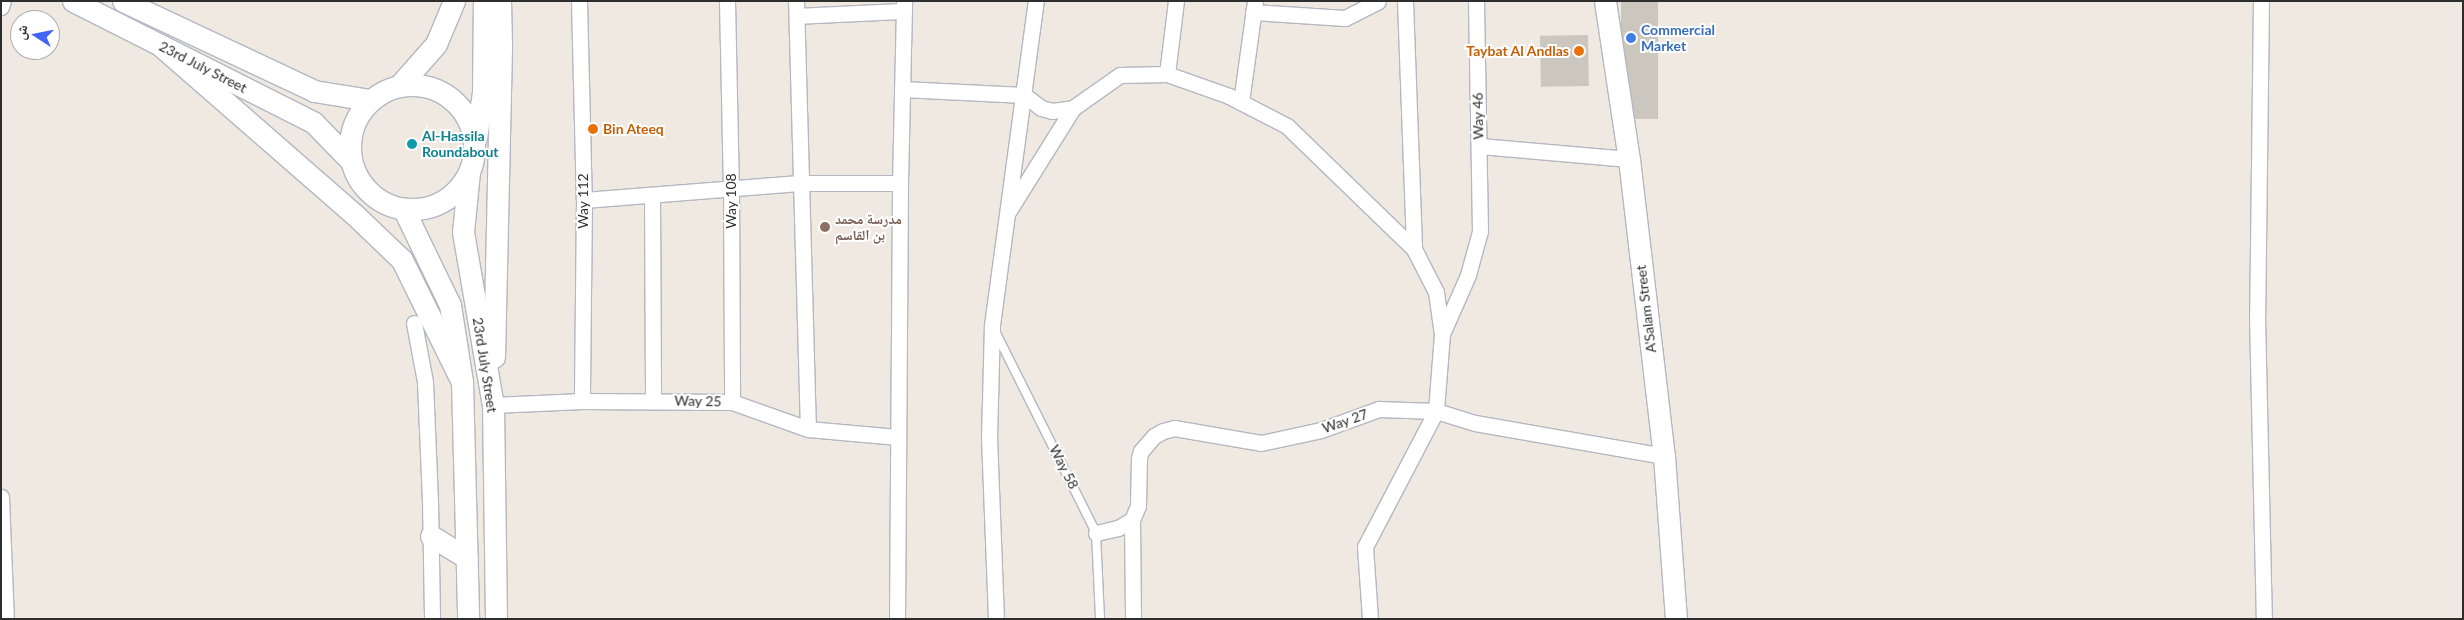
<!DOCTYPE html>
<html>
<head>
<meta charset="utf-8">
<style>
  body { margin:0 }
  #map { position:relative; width:2464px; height:620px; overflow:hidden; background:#efe9e1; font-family:Lato,"Noto Naskh Arabic",sans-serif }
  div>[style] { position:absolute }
  .building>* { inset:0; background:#cbc7bf; transform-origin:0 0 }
  .roads { filter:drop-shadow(1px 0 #b4b7c1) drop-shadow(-1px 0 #b4b7c1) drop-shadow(0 1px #b4b7c1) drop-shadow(0 -1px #b4b7c1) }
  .lane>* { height:8px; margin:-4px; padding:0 4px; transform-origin:4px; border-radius:4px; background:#fff }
  .street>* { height:15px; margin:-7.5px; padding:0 7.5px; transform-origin:7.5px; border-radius:7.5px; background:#fff }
  .secondary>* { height:21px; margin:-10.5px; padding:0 10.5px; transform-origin:10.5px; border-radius:10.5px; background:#fff }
  .secondary>.ring { margin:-10.5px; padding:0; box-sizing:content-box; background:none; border:21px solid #fff; border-radius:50% }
  .dots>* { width:14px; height:14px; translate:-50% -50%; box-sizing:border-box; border:2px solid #fff; border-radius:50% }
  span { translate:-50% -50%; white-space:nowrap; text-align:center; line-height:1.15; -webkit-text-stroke:4px #fff; paint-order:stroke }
  .shop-label { font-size:14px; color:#366cbe; font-weight:700 }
  .left { translate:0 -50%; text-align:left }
  .food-label { font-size:14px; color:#c56008; font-weight:700 }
  .right { translate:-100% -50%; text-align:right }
  .street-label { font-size:14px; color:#2e2e2e }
  .culture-label { font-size:14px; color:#0d838f; font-weight:700 }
  .education-label { font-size:14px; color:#785e54; font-weight:700 }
  .frame { position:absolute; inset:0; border:2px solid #2e2e2e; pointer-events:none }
  .north { position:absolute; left:10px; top:10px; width:50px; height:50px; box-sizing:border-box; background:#fff; border:1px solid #ababab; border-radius:50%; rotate:281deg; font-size:14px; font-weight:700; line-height:20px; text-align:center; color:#2e2e2e }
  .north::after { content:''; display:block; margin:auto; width:18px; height:22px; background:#4264fb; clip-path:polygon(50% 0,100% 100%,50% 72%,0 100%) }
</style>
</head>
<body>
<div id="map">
  <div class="building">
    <i style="left:1621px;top:1px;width:37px;height:118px"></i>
    <i style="left:1588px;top:35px;width:51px;height:48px;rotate:89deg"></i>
  </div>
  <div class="roads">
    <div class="lane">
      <i style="left:994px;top:329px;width:228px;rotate:63.4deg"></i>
      <i style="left:1096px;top:533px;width:86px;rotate:87.3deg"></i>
    </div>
    <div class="street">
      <i style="left:579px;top:1px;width:199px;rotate:88.6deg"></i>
      <i style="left:584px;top:200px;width:201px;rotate:90.6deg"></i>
      <i style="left:727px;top:1px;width:188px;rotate:88.8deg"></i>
      <i style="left:731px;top:189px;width:213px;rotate:89.7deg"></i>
      <i style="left:796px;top:1px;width:428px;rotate:88.4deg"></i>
      <i style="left:1405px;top:1px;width:248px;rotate:87.9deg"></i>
      <i style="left:2261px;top:1px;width:315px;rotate:90.7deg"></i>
      <i style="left:2257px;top:316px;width:303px;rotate:88.7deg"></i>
      <i style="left:1px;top:7px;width:6px;rotate:-72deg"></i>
      <i style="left:1253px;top:12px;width:92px;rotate:3.7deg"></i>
      <i style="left:1345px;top:18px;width:37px;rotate:-27deg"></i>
      <i style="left:797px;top:16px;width:107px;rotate:-2.7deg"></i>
      <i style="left:1167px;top:74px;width:74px;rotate:-83deg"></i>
      <i style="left:902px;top:89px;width:122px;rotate:2.8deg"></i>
      <i style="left:1024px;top:95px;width:21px;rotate:37deg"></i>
      <i style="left:1041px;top:108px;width:11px;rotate:15deg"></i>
      <i style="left:1052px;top:111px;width:21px;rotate:-8deg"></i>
      <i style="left:1241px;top:102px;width:102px;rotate:-82.1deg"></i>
      <i style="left:1479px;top:146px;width:151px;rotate:5deg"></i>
      <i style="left:652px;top:196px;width:205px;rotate:89.7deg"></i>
      <i style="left:584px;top:200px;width:219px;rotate:-4.5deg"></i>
      <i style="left:802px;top:183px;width:98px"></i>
      <i style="left:1008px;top:212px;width:123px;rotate:-58deg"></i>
      <i style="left:1073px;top:108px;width:57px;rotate:-35.1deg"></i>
      <i style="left:1120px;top:75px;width:47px;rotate:-1.2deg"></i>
      <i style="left:1167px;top:74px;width:66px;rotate:19.5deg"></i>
      <i style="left:1229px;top:96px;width:65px;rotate:27.3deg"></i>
      <i style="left:1287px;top:126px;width:177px;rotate:44.1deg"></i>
      <i style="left:1414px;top:249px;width:48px;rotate:62.9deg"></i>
      <i style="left:1436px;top:292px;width:42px;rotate:81.9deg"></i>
      <i style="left:1442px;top:334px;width:77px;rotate:94.5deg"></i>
      <i style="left:1436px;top:411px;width:153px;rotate:117.6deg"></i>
      <i style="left:1365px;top:547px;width:72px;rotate:86deg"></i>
      <i style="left:414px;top:323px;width:60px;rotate:79.4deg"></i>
      <i style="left:425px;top:382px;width:119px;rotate:87.6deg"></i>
      <i style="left:430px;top:501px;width:118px;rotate:89deg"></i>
      <i style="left:1442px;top:334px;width:64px;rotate:-66.2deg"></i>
      <i style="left:1468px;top:275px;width:46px;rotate:-74.7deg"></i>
      <i style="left:1480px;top:231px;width:230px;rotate:-91deg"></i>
      <i style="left:493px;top:405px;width:89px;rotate:-2.6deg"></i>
      <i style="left:582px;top:401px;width:150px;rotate:0.4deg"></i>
      <i style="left:732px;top:402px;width:81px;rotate:19.6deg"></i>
      <i style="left:808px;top:429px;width:90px;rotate:5.1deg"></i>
      <i style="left:1px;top:497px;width:122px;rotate:87.7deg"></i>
      <i style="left:1132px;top:520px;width:99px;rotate:89.4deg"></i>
      <i style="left:1096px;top:533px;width:23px;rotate:-13deg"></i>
      <i style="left:1118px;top:528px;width:16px;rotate:-30deg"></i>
      <i style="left:1132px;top:520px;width:15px;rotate:-67deg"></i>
      <i style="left:1138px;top:506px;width:48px;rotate:-88.8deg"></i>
      <i style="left:1139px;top:458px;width:7px;rotate:-74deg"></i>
      <i style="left:1141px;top:451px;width:20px;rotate:-49deg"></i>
      <i style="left:1154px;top:436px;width:10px;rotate:-29deg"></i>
      <i style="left:1163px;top:431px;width:11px;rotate:-15deg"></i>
      <i style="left:1174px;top:428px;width:88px;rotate:9.8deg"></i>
      <i style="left:1261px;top:443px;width:61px;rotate:-12.2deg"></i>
      <i style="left:1321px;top:430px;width:62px;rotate:-19.9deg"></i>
      <i style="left:1379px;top:409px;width:57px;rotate:2deg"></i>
      <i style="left:1436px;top:411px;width:41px;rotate:17.1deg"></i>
      <i style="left:1475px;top:423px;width:192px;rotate:9.9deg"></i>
      <i style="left:897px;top:619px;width:436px;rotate:-89.6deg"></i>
      <i style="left:900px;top:183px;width:182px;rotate:-88.7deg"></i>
      <i style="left:996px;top:619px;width:180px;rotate:-92.2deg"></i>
      <i style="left:989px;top:439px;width:114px;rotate:-88.5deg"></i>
      <i style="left:992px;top:325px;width:327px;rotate:-82.3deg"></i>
    </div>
    <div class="secondary">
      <i style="left:73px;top:1px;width:270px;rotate:26.8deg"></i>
      <i style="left:314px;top:123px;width:52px;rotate:45.8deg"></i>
      <i style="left:123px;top:1px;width:211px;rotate:25.2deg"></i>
      <i style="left:314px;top:91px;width:57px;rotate:9.1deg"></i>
      <i style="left:1605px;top:1px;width:160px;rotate:81.4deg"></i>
      <i style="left:1629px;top:159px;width:299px;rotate:83.3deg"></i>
      <i style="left:1664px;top:456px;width:163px;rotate:85.8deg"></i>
      <i style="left:160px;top:45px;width:257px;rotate:41.1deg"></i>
      <i style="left:354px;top:214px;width:66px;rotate:43.8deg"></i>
      <i style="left:402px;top:260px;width:136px;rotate:63.8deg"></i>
      <i class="ring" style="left:350px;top:85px;width:103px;height:103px"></i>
      <i style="left:399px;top:86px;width:56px;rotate:-48.6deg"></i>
      <i style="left:436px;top:44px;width:47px;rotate:-67.3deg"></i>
      <i style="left:476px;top:138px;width:47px;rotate:-81.3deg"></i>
      <i style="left:483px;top:92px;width:91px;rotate:-89.4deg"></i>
      <i style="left:469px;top:172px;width:60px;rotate:95.7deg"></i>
      <i style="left:463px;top:232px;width:176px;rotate:80.2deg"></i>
      <i style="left:493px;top:405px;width:214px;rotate:89.2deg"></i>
      <i style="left:404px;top:210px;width:106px;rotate:64.2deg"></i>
      <i style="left:450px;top:305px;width:78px;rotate:81.1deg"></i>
      <i style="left:462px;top:382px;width:237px;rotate:88.5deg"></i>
      <i style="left:494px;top:357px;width:312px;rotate:-88.7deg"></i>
      <i style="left:501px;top:45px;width:44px;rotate:-91.3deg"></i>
      <i style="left:431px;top:536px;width:42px;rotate:31.4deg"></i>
    </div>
  </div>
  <div class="dots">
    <i style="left:1631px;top:38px;background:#3f7fe0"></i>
    <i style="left:1579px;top:51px;background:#e8710a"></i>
    <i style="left:593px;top:129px;background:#e8710a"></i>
    <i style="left:412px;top:144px;background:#0f9aa8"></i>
    <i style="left:825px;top:227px;background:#8d6e63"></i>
  </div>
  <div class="shop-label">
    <span class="left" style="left:1641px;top:38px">Commercial<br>Market</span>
  </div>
  <div class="food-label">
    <span class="right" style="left:1569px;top:51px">Taybat Al Andlas</span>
    <span class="left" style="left:603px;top:129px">Bin Ateeq</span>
  </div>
  <div class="street-label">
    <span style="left:203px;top:67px;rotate:27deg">23rd July Street</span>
    <span style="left:1478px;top:116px;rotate:-91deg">Way 46</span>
    <span style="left:583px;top:201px;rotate:-90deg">Way 112</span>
    <span style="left:731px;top:201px;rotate:-90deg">Way 108</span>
    <span style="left:1646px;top:309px;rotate:-97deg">A'Salam Street</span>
    <span style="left:485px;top:365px;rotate:81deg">23rd July Street</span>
    <span style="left:698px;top:401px;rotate:1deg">Way 25</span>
    <span style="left:1345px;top:421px;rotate:-19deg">Way 27</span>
    <span style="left:1064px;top:467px;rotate:63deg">Way 58</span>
  </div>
  <div class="culture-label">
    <span class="left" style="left:422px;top:144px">Al-Hassila<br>Roundabout</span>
  </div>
  <div class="education-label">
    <span class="left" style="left:835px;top:227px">مدرسة محمد<br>بن القاسم</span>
  </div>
  <div class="frame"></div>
  <div class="north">ش</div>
</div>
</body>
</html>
